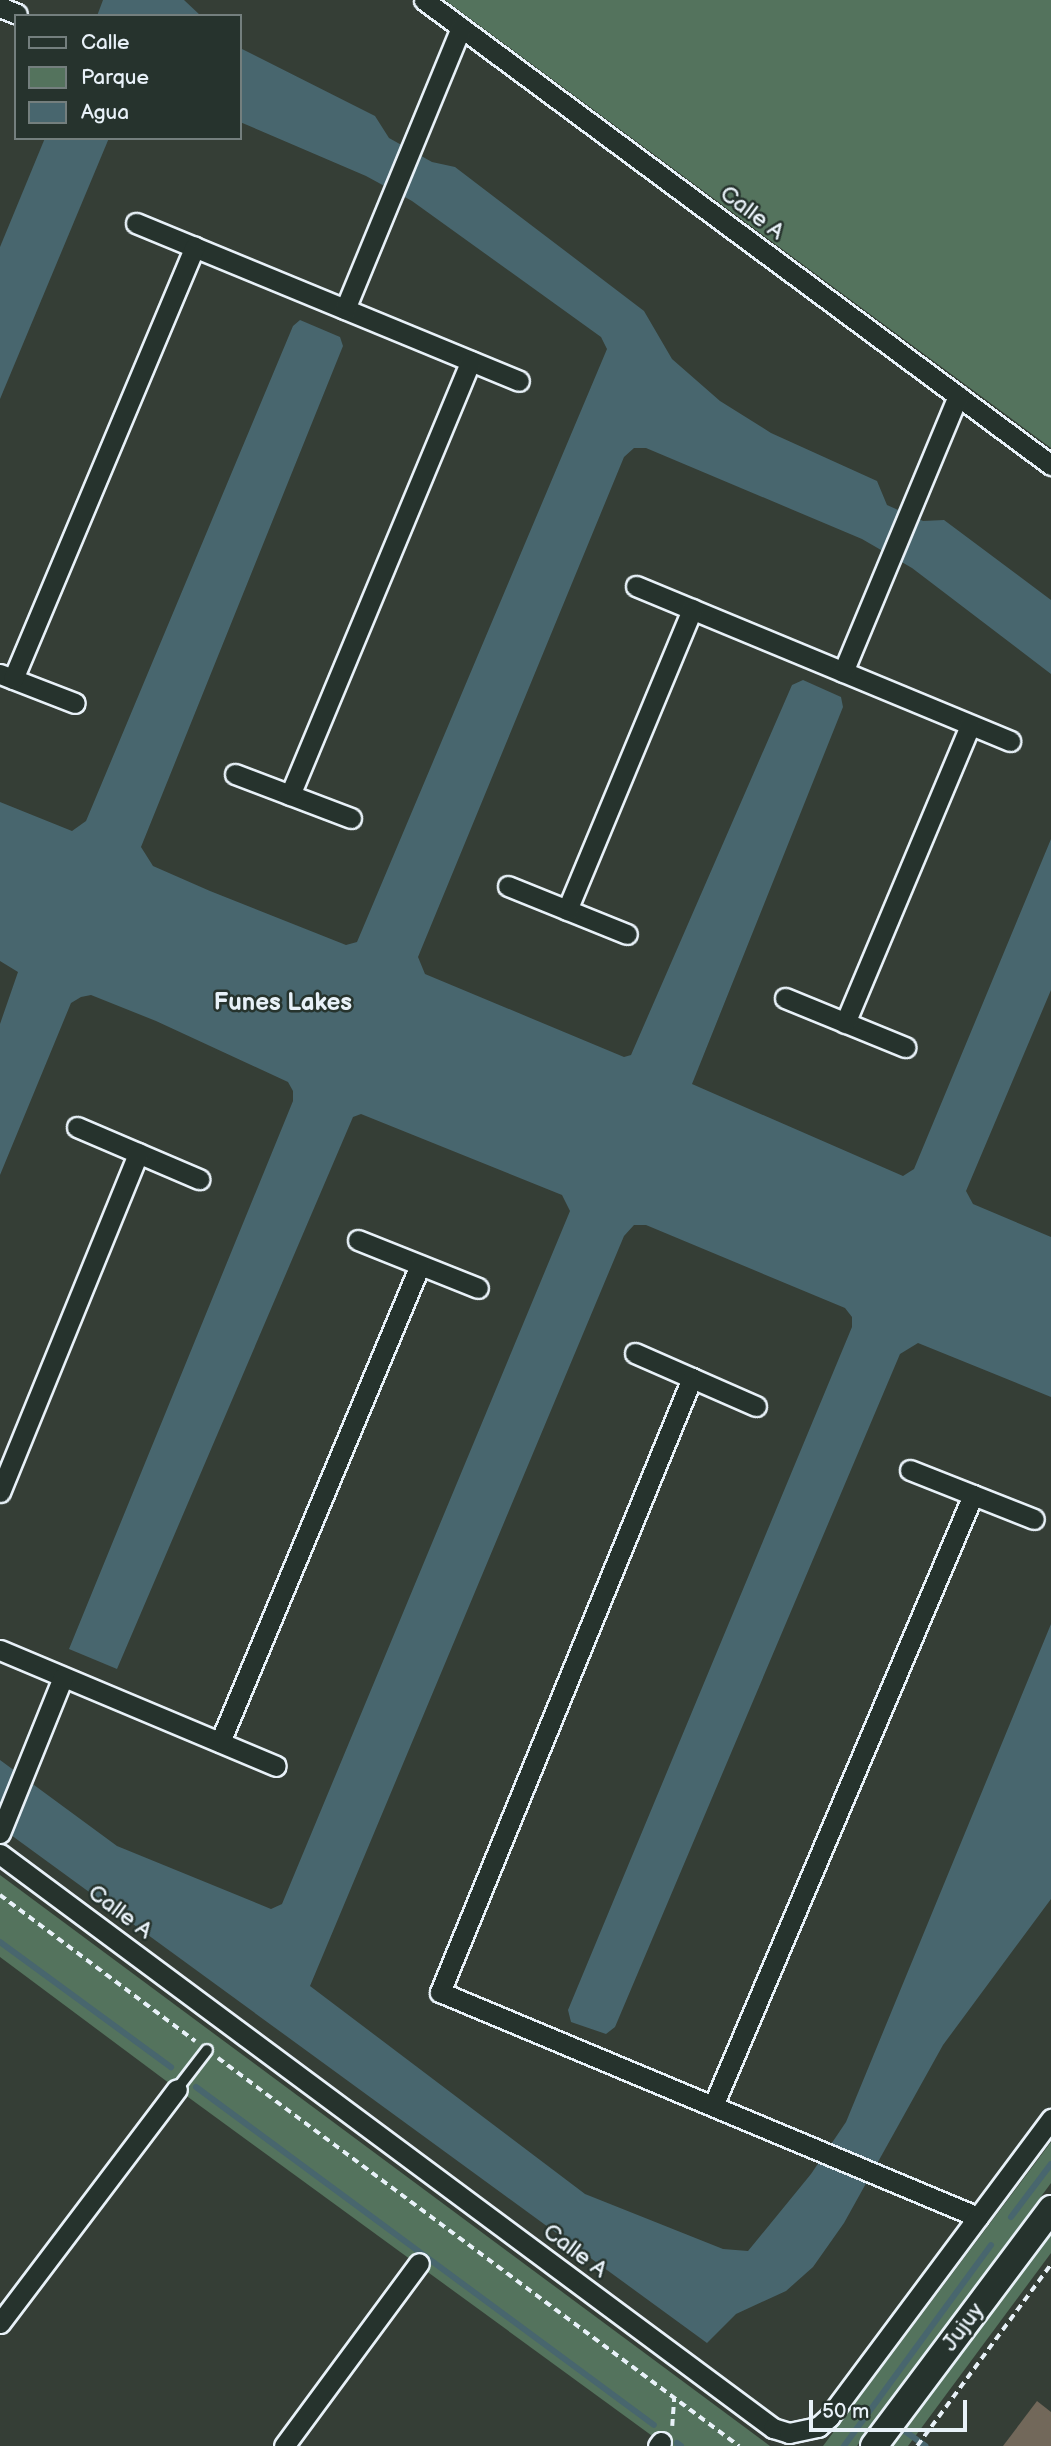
<!DOCTYPE html>
<html>
<head>
<meta charset="utf-8">
<style>
  body { margin:0 }
  #map { position:relative; width:1051px; height:2446px; overflow:hidden; background:#353e36; font-family:"Balsamiq Sans",sans-serif }
  div>[style] { position:absolute }
  .green>* { inset:0; background:#54735d }
  .water>* { inset:0; background:#48666e }
  .stream>* { height:6px; margin:-3px; padding:0 3px; transform-origin:3px; border-radius:3px; background:#48666e }
  .building>* { inset:0; background:#72685a }
  .path>* { height:3.5px; margin-top:-1.75px; transform-origin:0; background:repeating-linear-gradient(90deg,#e8f1f8 0 7px,transparent 0 12px) }
  .roads { filter:drop-shadow(2px 0 #e8f1f8) drop-shadow(-2px 0 #e8f1f8) drop-shadow(0 2px #e8f1f8) drop-shadow(0 -2px #e8f1f8) }
  .lane>* { height:10px; margin:-5px; padding:0 5px; transform-origin:5px; border-radius:5px; background:#26332d }
  .street>* { height:19px; margin:-9.5px; padding:0 9.5px; transform-origin:9.5px; border-radius:9.5px; background:#26332d }
  .secondary>* { height:26px; margin:-13px; padding:0 13px; transform-origin:13px; border-radius:13px; background:#26332d }
  span { translate:-50% -50%; white-space:nowrap; text-align:center; line-height:1.15; -webkit-text-stroke:5px #26332d; paint-order:stroke }
  .street-label { font-size:23px; color:#e8f1f8 }
  .neighbourhood-label { font-size:24px; color:#e8f1f8; font-weight:700 }
  .legend { position:absolute; left:14px; top:14px; width:228px; height:126px; box-sizing:border-box; background:#26332d; border:2px solid #747f7e; margin:0; padding:9px 12px; list-style:none; font-size:21px; color:#e8f1f8 }
  .legend li { display:flex; align-items:center; gap:14px; height:35px }
  .legend b { width:35px; border:2px solid #747f7e }
  .scale { position:absolute; left:809px; top:2400px; width:158px; height:32px; box-sizing:border-box; border:4px solid #e8f1f8; border-top:0; padding-left:9px; font-size:21px; line-height:24px; white-space:nowrap; color:#e8f1f8; -webkit-text-stroke:5px #26332d; paint-order:stroke }
</style>
</head>
<body>
<div id="map">
  <div class="green">
    <i style="clip-path:polygon(445px 0,1051px 0,1051px 448px)"></i>
    <i style="clip-path:polygon(0 1875px,770px 2446px,666px 2446px,177px 2089px,0 1957px)"></i>
    <i style="clip-path:polygon(1051px 2142px,1051px 2183px,857px 2446px,823px 2446px)"></i>
    <i style="clip-path:polygon(1051px 2224px,1051px 2253px,908px 2446px,886px 2446px)"></i>
  </div>
  <div class="water">
    <i style="clip-path:polygon(103px 0,184px 0,201px 16px,97px 16px)"></i>
    <i style="clip-path:polygon(240px 48px,375px 116px,389px 138px,432px 162px,455px 167px,644px 311px,672px 359px,720px 401px,771px 433px,877px 481px,887px 505px,923px 521px,944px 520px,1051px 600px,1051px 674px,912px 568px,862px 539px,646px 448px,634px 448px,624px 457px,418px 957px,425px 974px,624px 1057px,631px 1055px,792px 685px,803px 680px,841px 697px,843px 707px,692px 1084px,903px 1176px,914px 1169px,1051px 839px,1051px 990px,966px 1191px,973px 1204px,1051px 1237px,1051px 1397px,918px 1343px,900px 1354px,615px 2027px,606px 2034px,571px 2022px,568px 2010px,852px 1327px,852px 1317px,845px 1308px,646px 1225px,634px 1225px,624px 1236px,310px 1986px,585px 2194px,723px 2249px,748px 2251px,811px 2174px,846px 2122px,1051px 1624px,1051px 1899px,943px 2045px,844px 2223px,813px 2267px,786px 2291px,736px 2314px,707px 2343px,0 1827px,0 1760px,117px 1846px,271px 1909px,282px 1904px,570px 1211px,562px 1195px,361px 1114px,353px 1117px,117px 1669px,69px 1649px,293px 1101px,293px 1091px,288px 1082px,156px 1021px,91px 995px,81px 997px,71px 1003px,0 1175px,0 1024px,18px 972px,0 961px,0 802px,72px 831px,86px 821px,293px 326px,300px 320px,340px 337px,343px 346px,141px 847px,153px 866px,210px 891px,346px 945px,357px 942px,607px 349px,601px 337px,412px 201px,366px 176px,240px 122px)"></i>
    <i style="clip-path:polygon(45px 138px,109px 138px,0 399px,0 247px)"></i>
  </div>
  <div class="stream">
    <i style="left:0;top:1942px;width:212px;rotate:36.2deg"></i>
    <i style="left:196px;top:2087px;width:569px;rotate:36.43deg"></i>
    <i style="left:1011px;top:2217px;width:66px;rotate:-53deg"></i>
    <i style="left:902px;top:2429px;width:29px;rotate:36deg"></i>
    <i style="left:677px;top:2443px;width:5px;rotate:37deg"></i>
    <i style="left:844px;top:2446px;width:249px;rotate:-53.8deg"></i>
  </div>
  <div class="building">
    <i style="clip-path:polygon(1037px 2401px,1051px 2412px,1051px 2446px,1003px 2446px)"></i>
  </div>
  <div class="path">
    <i style="left:0;top:1895px;width:244px;rotate:36.8deg"></i>
    <i style="left:218px;top:2058px;width:650px;rotate:36.68deg"></i>
    <i style="left:672px;top:2426px;width:27px;rotate:-86deg"></i>
    <i style="left:917px;top:2446px;width:226px;rotate:-53.6deg"></i>
  </div>
  <div class="roads">
    <div class="lane">
      <i style="left:177px;top:2089px;width:49px;rotate:-52.4deg"></i>
    </div>
    <div class="street">
      <i style="left:424px;top:0;width:781px;rotate:36.56deg"></i>
      <i style="left:0;top:7px;width:18px;rotate:22deg"></i>
      <i style="left:136px;top:223px;width:414px;rotate:22.4deg"></i>
      <i style="left:345px;top:309px;width:304px;rotate:-67.6deg"></i>
      <i style="left:636px;top:586px;width:405px;rotate:22.5deg"></i>
      <i style="left:843px;top:672px;width:299px;rotate:-67.4deg"></i>
      <i style="left:0;top:674px;width:80px;rotate:21.1deg"></i>
      <i style="left:13px;top:679px;width:469px;rotate:-67.2deg"></i>
      <i style="left:235px;top:774px;width:124px;rotate:20.8deg"></i>
      <i style="left:290px;top:795px;width:470px;rotate:-67.4deg"></i>
      <i style="left:508px;top:886px;width:128px;rotate:22deg"></i>
      <i style="left:567px;top:910px;width:326px;rotate:-67.4deg"></i>
      <i style="left:785px;top:998px;width:130px;rotate:22.2deg"></i>
      <i style="left:845px;top:1023px;width:323px;rotate:-67.2deg"></i>
      <i style="left:77px;top:1127px;width:133px;rotate:23.1deg"></i>
      <i style="left:358px;top:1240px;width:129px;rotate:21.8deg"></i>
      <i style="left:635px;top:1353px;width:132px;rotate:23.7deg"></i>
      <i style="left:692px;top:1378px;width:664px;rotate:112.31deg"></i>
      <i style="left:440px;top:1992px;width:583px;rotate:22.7deg"></i>
      <i style="left:910px;top:1470px;width:133px;rotate:21.6deg"></i>
      <i style="left:0;top:1492px;width:366px;rotate:-67.8deg"></i>
      <i style="left:0;top:1650px;width:299px;rotate:22.8deg"></i>
      <i style="left:220px;top:1742px;width:517px;rotate:-67.25deg"></i>
      <i style="left:0;top:1833px;width:168px;rotate:-68deg"></i>
      <i style="left:0;top:1854px;width:963px;rotate:36.6deg"></i>
      <i style="left:773px;top:2428px;width:17px;rotate:17deg"></i>
      <i style="left:789px;top:2433px;width:30px;rotate:-12deg"></i>
      <i style="left:818px;top:2427px;width:15px;rotate:-42deg"></i>
      <i style="left:829px;top:2417px;width:372px;rotate:-53.3deg"></i>
      <i style="left:713px;top:2106px;width:664px;rotate:-66.95deg"></i>
      <i style="left:0;top:2323px;width:293px;rotate:-52.9deg"></i>
      <i style="left:284px;top:2446px;width:227px;rotate:-53.6deg"></i>
      <i style="left:658px;top:2446px;width:5px;rotate:-53deg"></i>
    </div>
    <div class="secondary">
      <i style="left:874px;top:2446px;width:296px;rotate:-53.2deg"></i>
    </div>
  </div>
  <div class="street-label">
    <span style="left:752px;top:213px;rotate:37deg">Calle A</span>
    <span style="left:120px;top:1912px;rotate:37deg">Calle A</span>
    <span style="left:575px;top:2251px;rotate:37deg">Calle A</span>
    <span style="left:963px;top:2327px;rotate:-53deg">Jujuy</span>
  </div>
  <div class="neighbourhood-label">
    <span style="left:283px;top:1003px">Funes Lakes</span>
  </div>
  <ul class="legend">
  <li><b style="height:9px;background:#26332d"></b>Calle</li>
  <li><b style="height:19px;background:#54735d"></b>Parque</li>
  <li><b style="height:19px;background:#48666e"></b>Agua</li>
  </ul>
  <div class="scale">50 m</div>
</div>
</body>
</html>
